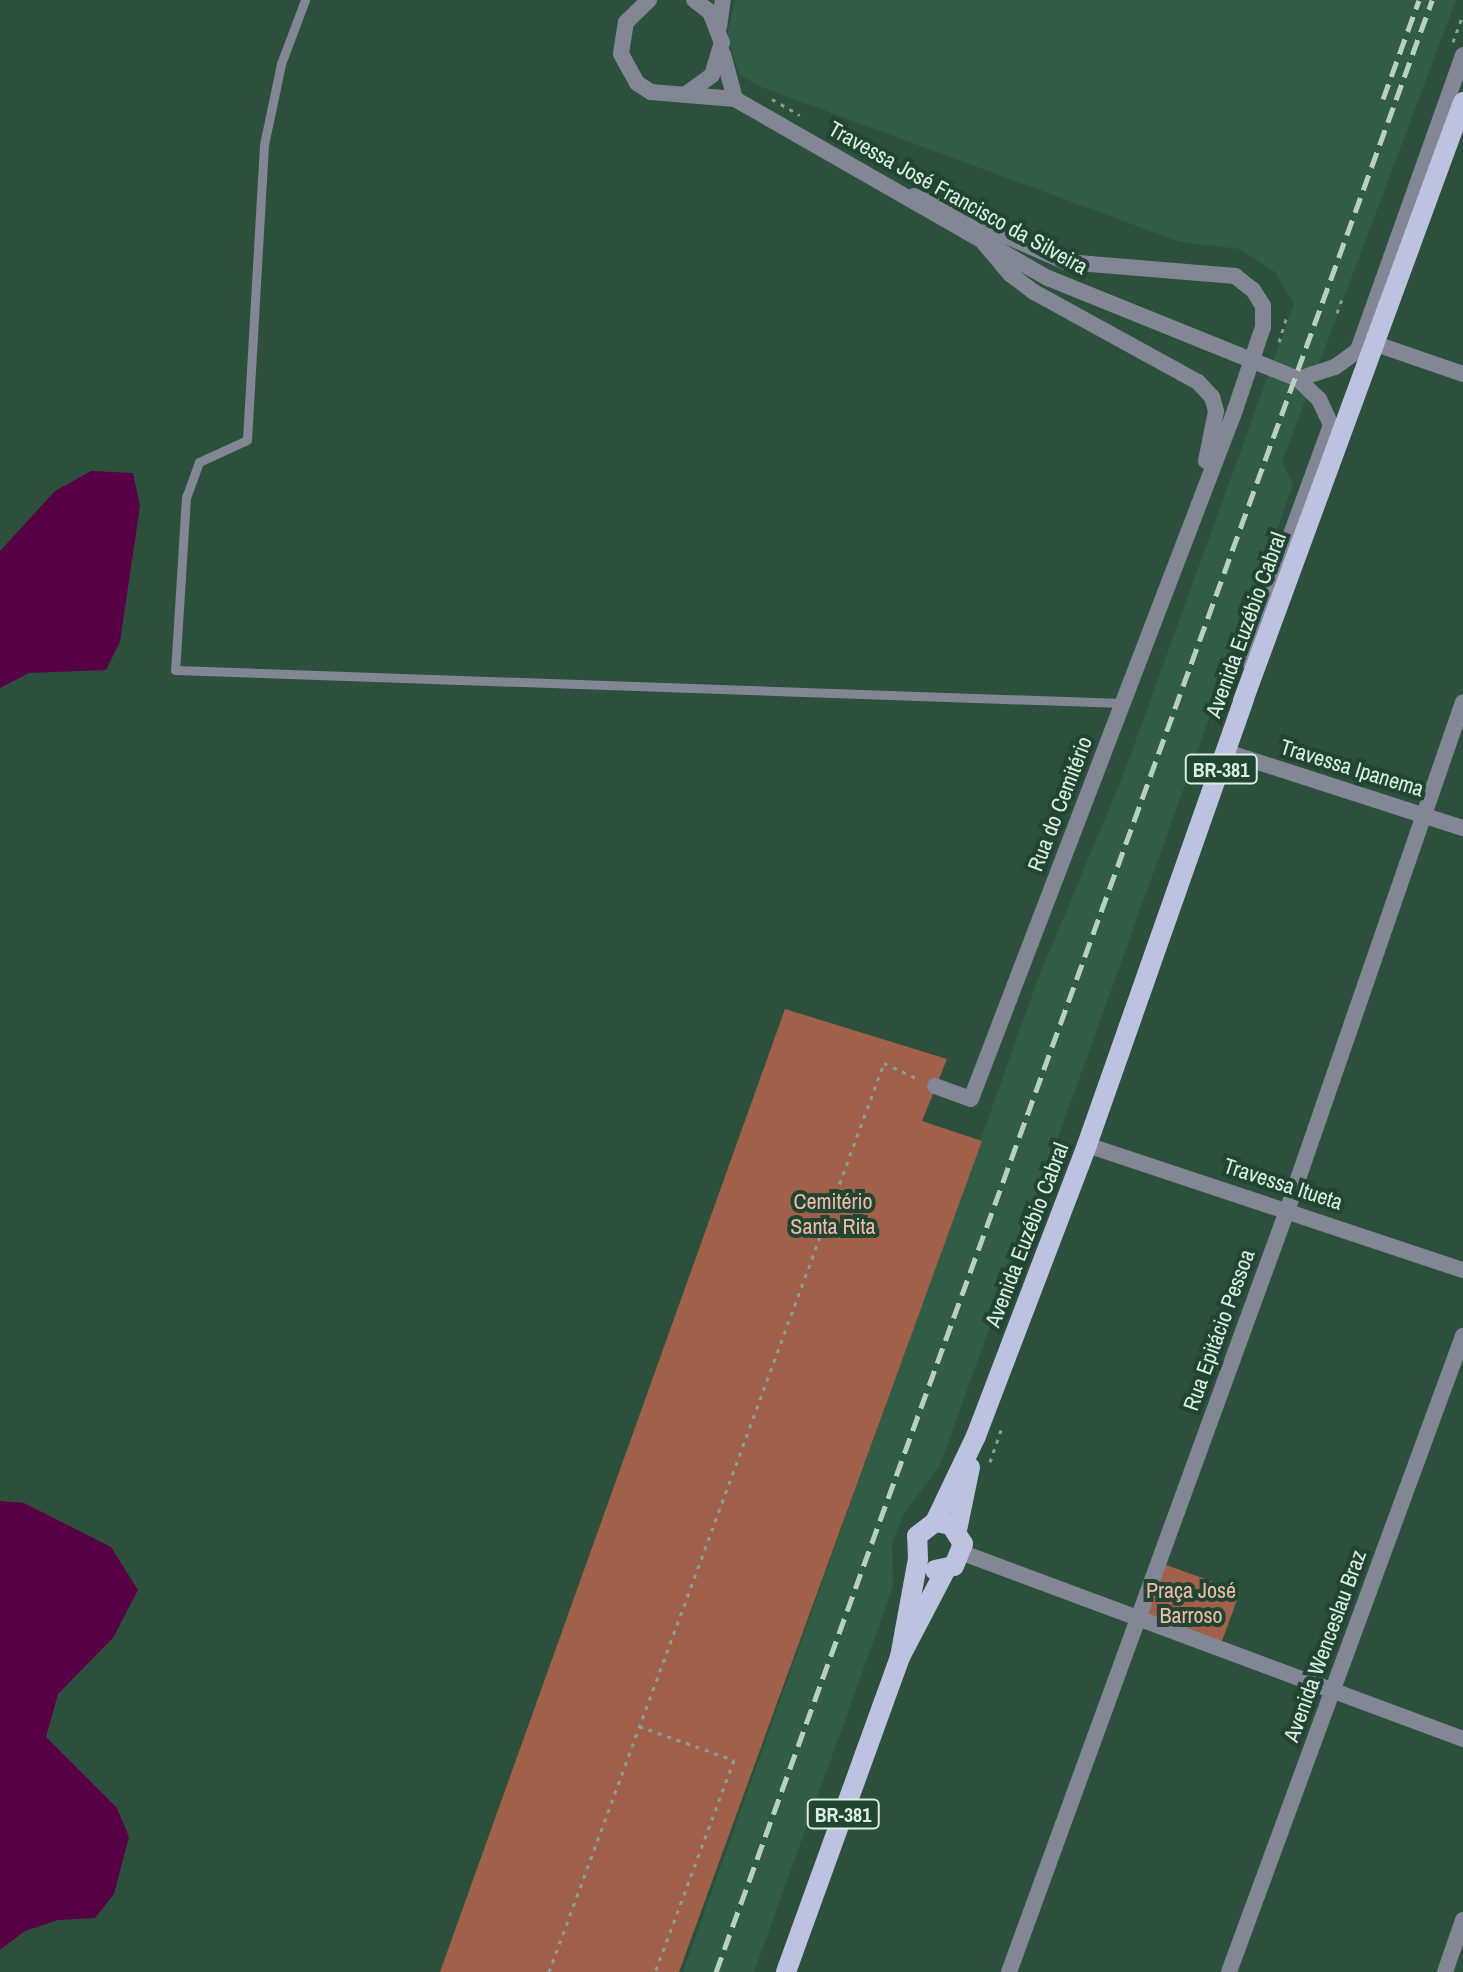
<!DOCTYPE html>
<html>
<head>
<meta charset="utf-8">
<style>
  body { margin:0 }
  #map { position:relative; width:1463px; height:1972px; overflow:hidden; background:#2d503d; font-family:"Archivo Narrow",sans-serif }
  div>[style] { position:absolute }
  .built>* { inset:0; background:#315c46 }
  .green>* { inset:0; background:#a0604a; transform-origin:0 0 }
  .water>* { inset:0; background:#580046 }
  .path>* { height:3px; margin-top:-1.5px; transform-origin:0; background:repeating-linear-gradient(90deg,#86a192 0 4px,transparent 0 10px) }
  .service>* { height:9px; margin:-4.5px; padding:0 4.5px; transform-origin:4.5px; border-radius:4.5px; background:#838695 }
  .minor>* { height:16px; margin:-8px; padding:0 8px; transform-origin:8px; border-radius:8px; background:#838695 }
  .tertiary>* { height:16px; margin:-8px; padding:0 8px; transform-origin:8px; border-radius:8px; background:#838695 }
  .primary>* { height:20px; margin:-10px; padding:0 10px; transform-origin:10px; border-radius:10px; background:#bec2e1 }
  .rail>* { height:5px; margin-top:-2.5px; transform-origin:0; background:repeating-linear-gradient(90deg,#b8cfc2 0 16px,transparent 0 24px) }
  .minor-bridge>* { height:16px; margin:-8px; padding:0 8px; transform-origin:8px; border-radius:8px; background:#838695 }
  span { translate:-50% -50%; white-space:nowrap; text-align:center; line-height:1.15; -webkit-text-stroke:8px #224533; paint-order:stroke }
  .shield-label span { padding:2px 6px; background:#224533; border:2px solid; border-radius:6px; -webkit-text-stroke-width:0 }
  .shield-label { font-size:20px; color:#daeee2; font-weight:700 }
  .street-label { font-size:22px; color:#daeee2 }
  .park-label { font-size:22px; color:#f0bba9 }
</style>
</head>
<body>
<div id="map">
  <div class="built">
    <i style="clip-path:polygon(735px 0,1456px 0,1282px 462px,1293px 485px,940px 1465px,904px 1513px,892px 1543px,893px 1587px,754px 1972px,683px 1972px,1038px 979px,1124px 773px,1294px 304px,1275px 272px,1240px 249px,1180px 242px,756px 85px,739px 73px,727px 36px)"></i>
  </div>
  <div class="green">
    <i style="clip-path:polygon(785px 1009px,947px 1059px,922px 1121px,982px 1141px,679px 1972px,440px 1972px)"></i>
    <i style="left:1161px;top:1563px;width:84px;height:54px;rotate:20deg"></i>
  </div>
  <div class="water">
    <i style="clip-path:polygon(91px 471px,133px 473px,140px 506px,120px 642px,106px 670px,29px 673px,0 688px,0 551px,55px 491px)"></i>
    <i style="clip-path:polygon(0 1501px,24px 1503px,111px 1547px,138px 1590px,113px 1638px,58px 1694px,46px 1737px,117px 1808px,129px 1837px,114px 1894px,95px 1918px,58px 1920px,25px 1931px,0 1950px)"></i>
  </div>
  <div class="path">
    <i style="left:1453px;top:42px;width:29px;rotate:-70deg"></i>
    <i style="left:772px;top:99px;width:32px;rotate:30deg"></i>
    <i style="left:1337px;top:313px;width:15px;rotate:-70deg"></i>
    <i style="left:1279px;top:342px;width:27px;rotate:-73deg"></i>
    <i style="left:990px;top:1462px;width:37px;rotate:-71deg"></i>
    <i style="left:639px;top:1726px;width:101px;rotate:19.7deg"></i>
    <i style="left:734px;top:1760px;width:226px;rotate:110.4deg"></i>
    <i style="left:549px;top:1972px;width:969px;rotate:-69.77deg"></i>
    <i style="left:884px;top:1063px;width:38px;rotate:25deg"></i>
  </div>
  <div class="service">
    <i style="left:305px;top:0;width:68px;rotate:110.6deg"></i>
    <i style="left:281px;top:64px;width:83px;rotate:101.9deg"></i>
    <i style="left:264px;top:145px;width:295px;rotate:93.3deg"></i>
    <i style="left:247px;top:440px;width:53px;rotate:155.4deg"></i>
    <i style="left:199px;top:462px;width:37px;rotate:110deg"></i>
    <i style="left:186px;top:497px;width:173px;rotate:93.6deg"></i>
    <i style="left:175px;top:670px;width:948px;rotate:2deg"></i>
  </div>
  <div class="minor">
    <i style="left:914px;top:196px;width:166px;rotate:23.5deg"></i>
    <i style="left:1066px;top:262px;width:170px;rotate:4.7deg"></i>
    <i style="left:1235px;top:276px;width:23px;rotate:38deg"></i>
    <i style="left:1253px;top:290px;width:19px;rotate:58deg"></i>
    <i style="left:1263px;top:306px;width:21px;rotate:90deg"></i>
    <i style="left:984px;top:243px;width:40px;rotate:50deg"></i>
    <i style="left:1010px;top:274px;width:30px;rotate:37deg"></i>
    <i style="left:1034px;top:292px;width:187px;rotate:28.8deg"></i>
    <i style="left:1198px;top:382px;width:21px;rotate:47deg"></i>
    <i style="left:1212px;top:397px;width:15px;rotate:74deg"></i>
    <i style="left:1216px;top:411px;width:51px;rotate:101.3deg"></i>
    <i style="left:1376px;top:344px;width:92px;rotate:19deg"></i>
    <i style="left:1227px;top:752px;width:248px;rotate:17.9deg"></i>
    <i style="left:935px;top:1086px;width:38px;rotate:20deg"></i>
    <i style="left:971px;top:1099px;width:738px;rotate:-69.03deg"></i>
    <i style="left:1087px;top:1145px;width:396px;rotate:18.4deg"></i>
    <i style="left:963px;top:1553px;width:533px;rotate:20.41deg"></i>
    <i style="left:1009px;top:1972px;width:813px;rotate:-69.94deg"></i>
    <i style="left:1288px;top:1208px;width:535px;rotate:-70.92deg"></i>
    <i style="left:1445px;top:1972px;width:55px;rotate:-70.9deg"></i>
  </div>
  <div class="tertiary">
    <i style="left:649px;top:0;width:32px;rotate:136deg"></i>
    <i style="left:626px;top:22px;width:32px;rotate:99deg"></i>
    <i style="left:621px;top:54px;width:33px;rotate:61deg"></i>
    <i style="left:637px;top:83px;width:17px;rotate:33deg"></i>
    <i style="left:651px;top:92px;width:84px;rotate:4.8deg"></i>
    <i style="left:735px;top:99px;width:361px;rotate:29.8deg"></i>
    <i style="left:1048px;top:278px;width:270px;rotate:22deg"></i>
    <i style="left:1298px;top:379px;width:29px;rotate:44deg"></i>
    <i style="left:1319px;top:399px;width:29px;rotate:65deg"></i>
    <i style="left:1331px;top:425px;width:218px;rotate:110.1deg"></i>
    <i style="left:1256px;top:630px;width:33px;rotate:101deg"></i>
    <i style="left:719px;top:27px;width:27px;rotate:-82deg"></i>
    <i style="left:723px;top:54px;width:47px;rotate:75.1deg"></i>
    <i style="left:686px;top:94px;width:32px;rotate:-36deg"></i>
    <i style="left:712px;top:75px;width:34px;rotate:-73deg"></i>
    <i style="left:722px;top:43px;width:33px;rotate:-111deg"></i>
    <i style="left:710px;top:12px;width:20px;rotate:-143deg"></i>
    <i style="left:1298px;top:379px;width:39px;rotate:-18deg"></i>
    <i style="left:1335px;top:367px;width:29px;rotate:-36deg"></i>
    <i style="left:1358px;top:350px;width:313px;rotate:-70.4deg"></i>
    <i style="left:1229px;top:1972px;width:678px;rotate:-69.8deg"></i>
  </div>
  <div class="primary">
    <i style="left:957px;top:1530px;width:64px;rotate:-78.3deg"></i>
    <i style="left:935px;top:1570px;width:19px;rotate:-12deg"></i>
    <i style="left:954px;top:1566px;width:24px;rotate:-68deg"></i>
    <i style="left:963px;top:1544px;width:22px;rotate:-122deg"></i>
    <i style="left:951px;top:1525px;width:16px;rotate:-169deg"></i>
    <i style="left:900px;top:1657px;width:100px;rotate:-79.6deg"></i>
    <i style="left:918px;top:1559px;width:23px;rotate:-92deg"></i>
    <i style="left:917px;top:1536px;width:23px;rotate:-38deg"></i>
    <i style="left:935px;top:1522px;width:95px;rotate:-64.5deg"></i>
    <i style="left:976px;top:1436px;width:311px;rotate:-69.1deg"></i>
    <i style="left:1087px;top:1145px;width:471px;rotate:-70.6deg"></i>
    <i style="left:1243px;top:701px;width:638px;rotate:-69.83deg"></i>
    <i style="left:786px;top:1972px;width:335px;rotate:-70.1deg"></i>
    <i style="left:900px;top:1657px;width:99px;rotate:-62.4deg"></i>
  </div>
  <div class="rail">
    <i style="left:1383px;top:99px;width:105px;rotate:-70deg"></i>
    <i style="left:716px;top:1972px;width:2098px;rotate:-70.04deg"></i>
  </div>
  <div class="minor-bridge">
    <i style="left:1235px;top:410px;width:88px;rotate:-71.4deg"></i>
  </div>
  <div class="shield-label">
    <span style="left:1221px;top:769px">BR-381</span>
    <span style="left:843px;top:1814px">BR-381</span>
  </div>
  <div class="street-label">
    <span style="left:958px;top:198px;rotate:29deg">Travessa José Francisco da Silveira</span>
    <span style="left:1246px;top:625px;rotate:-70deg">Avenida Euzébio Cabral</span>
    <span style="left:1352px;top:768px;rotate:17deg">Travessa Ipanema</span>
    <span style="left:1060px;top:804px;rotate:-69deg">Rua do Cemitério</span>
    <span style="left:1283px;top:1184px;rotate:18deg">Travessa Itueta</span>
    <span style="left:1027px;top:1235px;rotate:-69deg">Avenida Euzébio Cabral</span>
    <span style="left:1219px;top:1330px;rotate:-70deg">Rua Epitácio Pessoa</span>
    <span style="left:1325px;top:1646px;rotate:-70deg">Avenida Wenceslau Braz</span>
  </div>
  <div class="park-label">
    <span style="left:833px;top:1214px">Cemitério<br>Santa Rita</span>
    <span style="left:1191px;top:1603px">Praça José<br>Barroso</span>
  </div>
</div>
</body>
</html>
